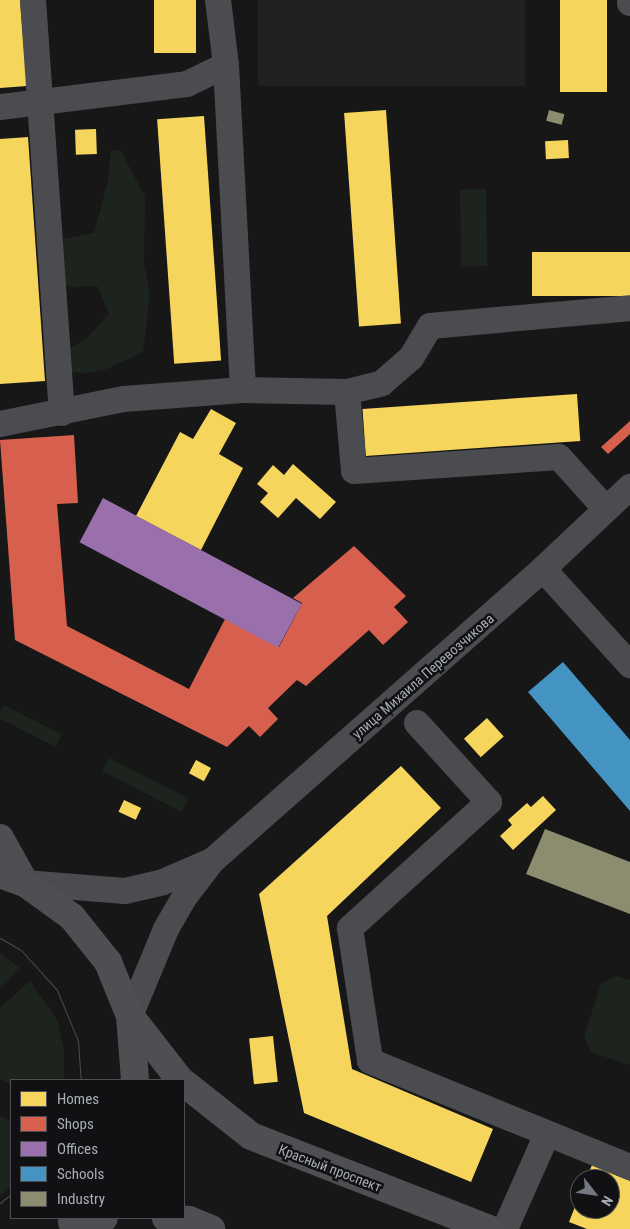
<!DOCTYPE html>
<html>
<head>
<meta charset="utf-8">
<style>
  body { margin:0 }
  #map { position:relative; width:630px; height:1229px; overflow:hidden; background:#171717; font-family:"Roboto Condensed",sans-serif }
  div>[style] { position:absolute }
  .built>* { inset:0; background:#212123; transform-origin:0 0 }
  .green>* { inset:0; background:#1d241e; transform-origin:0 0 }
  .homes>* { inset:0; background:#f6d55c; transform-origin:0 0 }
  .shops>* { inset:0; background:#d6604d }
  .offices>* { inset:0; background:#9970ab; transform-origin:0 0 }
  .schools>* { inset:0; background:#4393c3 }
  .industry>* { inset:0; background:#8c8c6e; transform-origin:0 0 }
  .minor>* { height:26px; margin:-13px; padding:0 13px; transform-origin:13px; border-radius:13px; background:#4b4c50 }
  .major>* { height:28px; margin:-14px; padding:0 14px; transform-origin:14px; border-radius:14px; background:#4d4f52 }
  .tram>* { height:1px; margin:-0.5px; padding:0 0.5px; transform-origin:0.5px; border-radius:0.5px; background:#4b4c4f }
  span { translate:-50% -50%; white-space:nowrap; text-align:center; line-height:1.15; -webkit-text-stroke:5px #111113; paint-order:stroke }
  .street-label { font-size:14px; color:#a8adb8 }
  .legend { position:absolute; left:10px; top:1079px; width:175px; height:140px; box-sizing:border-box; background:#111113; border:1px solid #4d4f55; margin:0; padding:6px 9px; list-style:none; font-size:15px; color:#a8adb8 }
  .legend li { display:flex; align-items:center; gap:10px; height:25px }
  .legend b { width:25px; border:1px solid #4d4f55 }
  .north { position:absolute; left:570px; top:1169px; width:50px; height:50px; box-sizing:border-box; background:#111113; border:1px solid #4d4f55; border-radius:50%; rotate:120deg; font-size:14px; font-weight:700; line-height:20px; text-align:center; color:#a8adb8 }
  .north::after { content:''; display:block; margin:auto; width:18px; height:22px; background:#757880; clip-path:polygon(50% 0,100% 100%,50% 72%,0 100%) }
</style>
</head>
<body>
<div id="map">
  <div class="built">
    <i style="left:258px;top:0;width:267px;height:86px"></i>
  </div>
  <div class="green">
    <i style="clip-path:polygon(111px 150px,121px 151px,145px 197px,144px 264px,150px 295px,143px 352px,107px 369px,84px 373px,66px 372px,66px 351px,88px 337px,109px 314px,97px 286px,69px 287px,60px 283px,50px 249px,64px 239px,94px 233px,108px 180px)"></i>
    <i style="left:486px;top:189px;width:77px;height:26px;rotate:89deg"></i>
    <i style="left:4px;top:705px;width:65px;height:14px;rotate:27deg"></i>
    <i style="left:109px;top:758px;width:89px;height:15px;rotate:27deg"></i>
    <i style="clip-path:polygon(0 953px,20px 968px,0 987px)"></i>
    <i style="clip-path:polygon(616px 976px,630px 980px,630px 1065px,591px 1052px,584px 1037px,601px 984px)"></i>
    <i style="clip-path:polygon(30px 981px,57px 1020px,64px 1049px,64px 1080px,11px 1080px,11px 1084px,0 1079px,0 1008px)"></i>
    <i style="clip-path:polygon(0 1116px,11px 1121px,11px 1187px,0 1196px)"></i>
  </div>
  <div class="homes">
    <i style="clip-path:polygon(0 0,20px 0,27px 86px,0 88px)"></i>
    <i style="left:154px;top:0;width:42px;height:53px"></i>
    <i style="left:560px;top:0;width:47px;height:92px"></i>
    <i style="left:386px;top:110px;width:214px;height:42px;rotate:86deg"></i>
    <i style="left:204px;top:116px;width:245px;height:47px;rotate:86deg"></i>
    <i style="left:96px;top:129px;width:25px;height:21px;rotate:88deg"></i>
    <i style="clip-path:polygon(28px 137px,45px 381px,0 384px,0 139px)"></i>
    <i style="left:568px;top:140px;width:18px;height:23px;rotate:87deg"></i>
    <i style="left:630px;top:252px;width:44px;height:98px;rotate:90deg"></i>
    <i style="left:577px;top:394px;width:47px;height:215px;rotate:86deg"></i>
    <i style="clip-path:polygon(211px 409px,236px 423px,219px 454px,243px 468px,201px 550px,136px 516px,180px 432px,193px 439px)"></i>
    <i style="clip-path:polygon(293px 464px,336px 502px,320px 519px,296px 498px,278px 518px,260px 502px,268px 493px,257px 484px,273px 465px,284px 475px)"></i>
    <i style="left:487px;top:718px;width:25px;height:31px;rotate:48deg"></i>
    <i style="left:196px;top:760px;width:17px;height:15px;rotate:28deg"></i>
    <i style="clip-path:polygon(401px 766px,441px 808px,327px 916px,352px 1069px,493px 1129px,471px 1182px,304px 1113px,259px 894px)"></i>
    <i style="clip-path:polygon(543px 796px,556px 810px,513px 850px,500px 836px,512px 825px,508px 820px,527px 803px,531px 807px)"></i>
    <i style="left:124px;top:800px;width:19px;height:13px;rotate:25deg"></i>
    <i style="left:273px;top:1036px;width:46px;height:24px;rotate:84deg"></i>
    <i style="clip-path:polygon(592px 1165px,630px 1181px,630px 1229px,587px 1229px,569px 1222px,580px 1194px,580px 1209px,610px 1209px,610px 1179px,586px 1179px)"></i>
  </div>
  <div class="shops">
    <i style="clip-path:polygon(630px 421px,630px 434px,608px 454px,601px 447px)"></i>
    <i style="clip-path:polygon(74px 435px,78px 503px,57px 504px,67px 626px,189px 689px,225px 619px,279px 647px,302px 603px,293px 598px,354px 546px,406px 596px,394px 607px,408px 622px,383px 645px,369px 630px,306px 686px,297px 680px,268px 708px,278px 719px,260px 737px,249px 726px,227px 747px,15px 640px,0 440px)"></i>
  </div>
  <div class="offices">
    <i style="left:103px;top:498px;width:225px;height:50px;rotate:28deg"></i>
  </div>
  <div class="schools">
    <i style="clip-path:polygon(563px 662px,630px 740px,630px 811px,528px 692px)"></i>
  </div>
  <div class="industry">
    <i style="left:549px;top:110px;width:16px;height:11px;rotate:15deg"></i>
    <i style="clip-path:polygon(545px 829px,630px 862px,630px 914px,526px 874px)"></i>
  </div>
  <div class="minor">
    <i style="left:33px;top:0;width:414px;rotate:86deg"></i>
    <i style="left:218px;top:0;width:65px;rotate:83deg"></i>
    <i style="left:226px;top:65px;width:325px;rotate:87deg"></i>
    <i style="left:630px;top:0;width:3px;rotate:90deg"></i>
    <i style="left:0;top:107px;width:188px;rotate:-7deg"></i>
    <i style="left:187px;top:84px;width:43px;rotate:-26deg"></i>
    <i style="left:347px;top:392px;width:79px;rotate:84.9deg"></i>
    <i style="left:354px;top:471px;width:205px;rotate:-3.9deg"></i>
    <i style="left:559px;top:457px;width:70px;rotate:47.9deg"></i>
    <i style="left:0;top:424px;width:126px;rotate:-11.4deg"></i>
    <i style="left:124px;top:399px;width:119px;rotate:-4.3deg"></i>
    <i style="left:243px;top:390px;width:104px;rotate:1.1deg"></i>
    <i style="left:347px;top:392px;width:36px;rotate:-14deg"></i>
    <i style="left:382px;top:383px;width:38px;rotate:-41deg"></i>
    <i style="left:411px;top:358px;width:37px;rotate:-59deg"></i>
    <i style="left:430px;top:326px;width:201px;rotate:-5.1deg"></i>
    <i style="left:543px;top:569px;width:130px;rotate:47.8deg"></i>
    <i style="left:417px;top:723px;width:107px;rotate:47.7deg"></i>
    <i style="left:489px;top:802px;width:188px;rotate:137.8deg"></i>
    <i style="left:350px;top:928px;width:134px;rotate:81.4deg"></i>
    <i style="left:370px;top:1061px;width:281px;rotate:22.2deg"></i>
    <i style="left:25px;top:883px;width:100px;rotate:4.6deg"></i>
    <i style="left:125px;top:891px;width:39px;rotate:-13deg"></i>
    <i style="left:163px;top:882px;width:50px;rotate:-23.5deg"></i>
    <i style="left:130px;top:1016px;width:94px;rotate:-67.5deg"></i>
    <i style="left:166px;top:929px;width:39px;rotate:-60deg"></i>
    <i style="left:186px;top:895px;width:43px;rotate:-52.6deg"></i>
    <i style="left:212px;top:861px;width:441px;rotate:-41.4deg"></i>
    <i style="left:543px;top:569px;width:120px;rotate:-43.3deg"></i>
    <i style="left:505px;top:1229px;width:104px;rotate:-66.1deg"></i>
  </div>
  <div class="major">
    <i style="left:0;top:838px;width:51px;rotate:60.9deg"></i>
    <i style="left:0;top:874px;width:27px;rotate:20deg"></i>
    <i style="left:25px;top:883px;width:58px;rotate:35.9deg"></i>
    <i style="left:72px;top:917px;width:58px;rotate:51.3deg"></i>
    <i style="left:108px;top:962px;width:58px;rotate:67.8deg"></i>
    <i style="left:130px;top:1016px;width:64px;rotate:85.5deg"></i>
    <i style="left:131px;top:1017px;width:80px;rotate:52.1deg"></i>
    <i style="left:184px;top:1083px;width:85px;rotate:38.3deg"></i>
    <i style="left:251px;top:1136px;width:256px;rotate:21.3deg"></i>
    <i style="left:166px;top:1218px;width:23px;rotate:5deg"></i>
    <i style="left:189px;top:1220px;width:24px;rotate:22deg"></i>
    <i style="left:72px;top:1222px;width:32px;rotate:-7deg"></i>
  </div>
  <div class="tram">
    <i style="left:0;top:938px;width:24px;rotate:30deg"></i>
    <i style="left:21px;top:950px;width:54px;rotate:48deg"></i>
    <i style="left:57px;top:990px;width:55px;rotate:67.6deg"></i>
    <i style="left:78px;top:1041px;width:39px;rotate:86deg"></i>
    <i style="left:0;top:1203px;width:14px;rotate:-39deg"></i>
  </div>
  <div class="street-label">
    <span style="left:423px;top:676px;rotate:-41deg">улица Михаила Перевозчикова</span>
    <span style="left:330px;top:1168px;rotate:21deg">Красный проспект</span>
  </div>
  <ul class="legend">
  <li><b style="height:14px;background:#f6d55c"></b>Homes</li>
  <li><b style="height:14px;background:#d6604d"></b>Shops</li>
  <li><b style="height:14px;background:#9970ab"></b>Offices</li>
  <li><b style="height:14px;background:#4393c3"></b>Schools</li>
  <li><b style="height:14px;background:#8c8c6e"></b>Industry</li>
  </ul>
  <div class="north">N</div>
</div>
</body>
</html>
